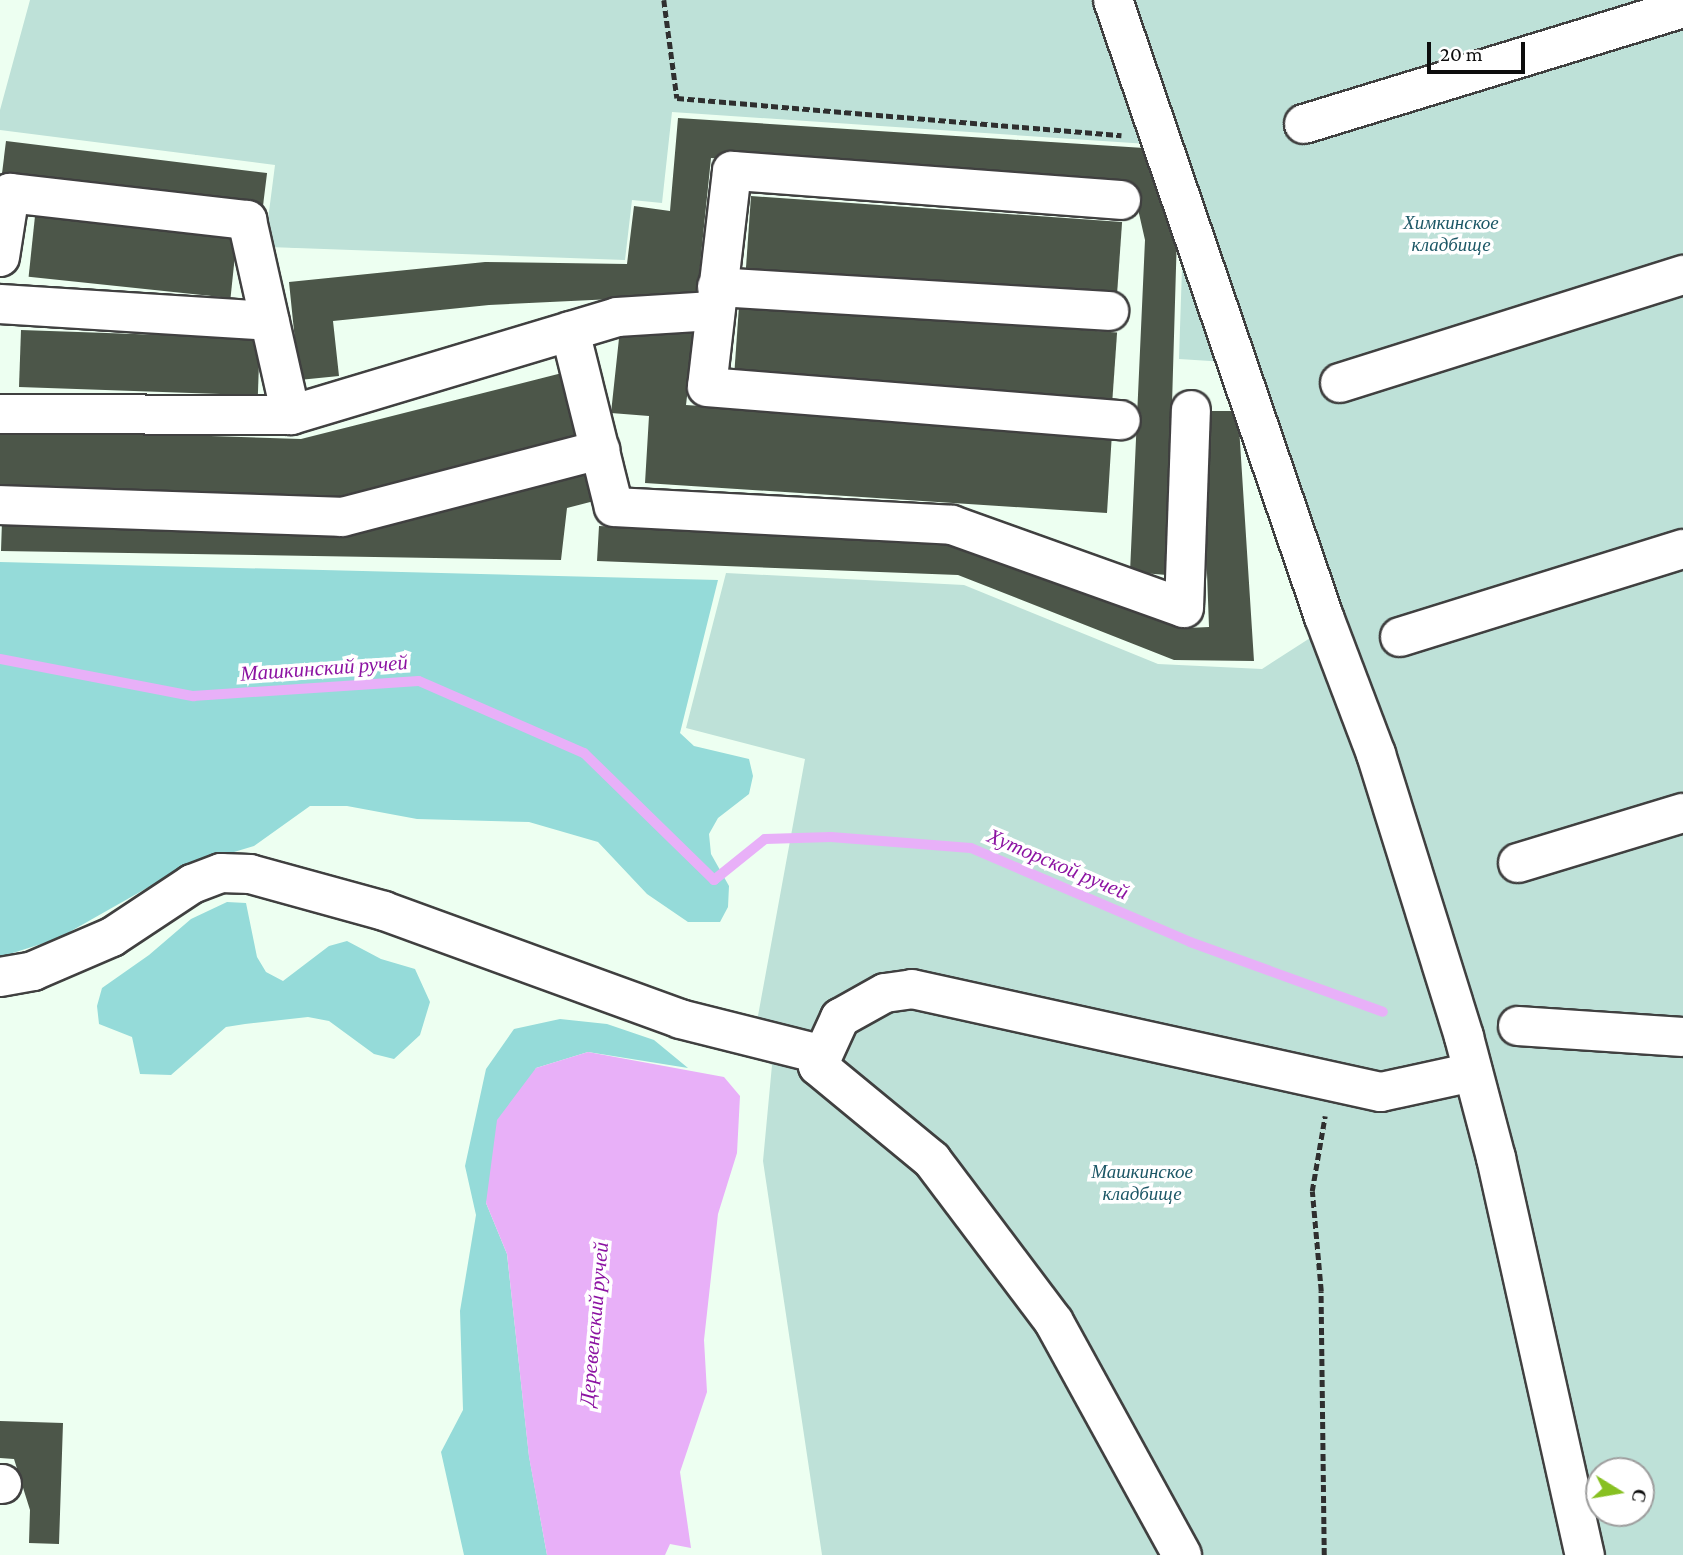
<!DOCTYPE html>
<html>
<head>
<meta charset="utf-8">
<style>
  body { margin:0 }
  #map { position:relative; width:1683px; height:1555px; overflow:hidden; background:#edfff1; font-family:"Crimson Pro",serif }
  div>[style] { position:absolute }
  .forest>* { inset:0; background:#95dbd9 }
  .cemetery>* { inset:0; background:#bee1d8 }
  .water>* { inset:0; background:#e8b0f8 }
  .stream>* { height:10px; margin:-5px; padding:0 5px; transform-origin:5px; border-radius:5px; background:#e8b0f8 }
  .building>* { inset:0; background:#4c5649; transform-origin:0 0 }
  .path>* { height:4.5px; margin-top:-2.25px; transform-origin:0; background:repeating-linear-gradient(90deg,#2f2f2f 0 7px,transparent 0 10.5px) }
  .roads { filter:drop-shadow(2px 0 #404040) drop-shadow(-2px 0 #404040) drop-shadow(0 2px #404040) drop-shadow(0 -2px #404040) }
  .minor>* { height:38px; margin:-19px; padding:0 19px; transform-origin:19px; border-radius:19px; background:#fff }
  span { translate:-50% -50%; white-space:nowrap; text-align:center; line-height:1.15; -webkit-text-stroke:7px #fff; paint-order:stroke }
  .park-label { font-size:19px; color:#1c5766; font-style:italic }
  .water-label { font-size:21px; color:#8c13a2; font-style:italic }
  .north { position:absolute; left:1585px; top:1457px; width:70px; height:70px; box-sizing:border-box; background:#fff; border:2px solid #9e9e9e; border-radius:50%; rotate:101deg; font-size:19px; font-weight:700; line-height:28px; text-align:center; color:#0d0d0d }
  .north::after { content:''; display:block; margin:auto; width:24px; height:32px; background:#87c021; clip-path:polygon(50% 0,100% 100%,50% 72%,0 100%) }
  .scale { position:absolute; left:1427px; top:42px; width:98px; height:32px; box-sizing:border-box; border:4px solid #0d0d0d; border-top:0; padding-left:9px; font-size:21px; line-height:24px; white-space:nowrap; color:#0d0d0d; -webkit-text-stroke:5px #fff; paint-order:stroke }
</style>
</head>
<body>
<div id="map">
  <div class="forest">
    <i style="clip-path:polygon(0 562px,718px 580px,680px 733px,694px 746px,749px 759px,753px 776px,749px 794px,718px 818px,709px 834px,711px 854px,729px 886px,728px 907px,720px 922px,688px 922px,647px 894px,598px 842px,529px 822px,417px 819px,347px 806px,310px 806px,254px 846px,184px 867px,57px 939px,0 957px)"></i>
    <i style="clip-path:polygon(227px 902px,246px 903px,257px 957px,266px 972px,283px 981px,329px 946px,347px 941px,381px 959px,415px 969px,430px 1002px,420px 1035px,394px 1059px,374px 1054px,329px 1021px,308px 1017px,245px 1024px,226px 1027px,171px 1075px,140px 1074px,132px 1037px,99px 1024px,97px 1006px,102px 988px,149px 955px,191px 919px)"></i>
    <i style="clip-path:polygon(560px 1019px,607px 1024px,654px 1040px,688px 1068px,588px 1052px,536px 1068px,486px 1203px,507px 1254px,529px 1456px,547px 1555px,464px 1555px,441px 1452px,463px 1410px,460px 1311px,476px 1215px,465px 1166px,486px 1069px,514px 1029px)"></i>
  </div>
  <div class="cemetery">
    <i style="clip-path:polygon(evenodd,30px 0,1683px 0,1683px 1555px,822px 1555px,763px 1161px,772px 1065px,751px 1054px,805px 759px,686px 728px,726px 573px,964px 585px,1158px 664px,1262px 669px,1321px 631px,1226px 362px,1179px 359px,1183px 237px,1148px 144px,672px 112px,662px 203px,632px 200px,625px 260px,269px 247px,266px 235px,275px 165px,0 130px,0 110px,30px 0,1599px 1471px,1641px 1471px,1641px 1513px,1599px 1513px,1599px 1471px)"></i>
  </div>
  <div class="water">
    <i style="clip-path:polygon(588px 1052px,724px 1077px,740px 1096px,737px 1153px,718px 1214px,704px 1340px,707px 1392px,680px 1472px,691px 1548px,670px 1544px,665px 1555px,547px 1555px,529px 1457px,507px 1254px,486px 1203px,497px 1120px,536px 1068px)"></i>
  </div>
  <div class="stream">
    <i style="left:0;top:659px;width:197px;rotate:10.9deg"></i>
    <i style="left:193px;top:696px;width:226px;rotate:-3.8deg"></i>
    <i style="left:419px;top:681px;width:180px;rotate:23.6deg"></i>
    <i style="left:584px;top:753px;width:182px;rotate:44.3deg"></i>
    <i style="left:714px;top:880px;width:65px;rotate:-38.8deg"></i>
    <i style="left:765px;top:839px;width:66px;rotate:-1.7deg"></i>
    <i style="left:831px;top:837px;width:140px;rotate:4.5deg"></i>
    <i style="left:971px;top:848px;width:238px;rotate:23.2deg"></i>
    <i style="left:1190px;top:942px;width:205px;rotate:19.9deg"></i>
  </div>
  <div class="building">
    <i style="clip-path:polygon(678px 118px,1144px 148px,1177px 234px,1167px 575px,1130px 572px,1145px 240px,1133px 187px,711px 158px,697px 295px,489px 305px,333px 321px,339px 376px,299px 380px,289px 282px,485px 262px,627px 264px,634px 206px,670px 211px)"></i>
    <i style="left:6px;top:141px;width:263px;height:33px;rotate:7deg"></i>
    <i style="left:751px;top:196px;width:372px;height:77px;rotate:4deg"></i>
    <i style="left:35px;top:216px;width:203px;height:61px;rotate:6deg"></i>
    <i style="left:739px;top:306px;width:379px;height:70px;rotate:4deg"></i>
    <i style="clip-path:polygon(695px 327px,686px 405px,1112px 433px,1107px 513px,645px 483px,649px 416px,611px 413px,620px 329px)"></i>
    <i style="left:21px;top:330px;width:239px;height:57px;rotate:2deg"></i>
    <i style="clip-path:polygon(566px 372px,582px 435px,316px 502px,0 488px,0 429px,301px 439px)"></i>
    <i style="clip-path:polygon(1201px 411px,1238px 411px,1254px 661px,1174px 660px,958px 575px,597px 561px,599px 526px,962px 541px,1187px 628px,1209px 627px)"></i>
    <i style="clip-path:polygon(591px 471px,598px 500px,567px 508px,561px 560px,1px 551px,2px 521px,353px 530px)"></i>
    <i style="clip-path:polygon(0 1421px,63px 1423px,59px 1544px,29px 1543px,30px 1510px,14px 1459px,0 1458px)"></i>
  </div>
  <div class="path">
    <i style="left:664px;top:0;width:99px;rotate:82.4deg"></i>
    <i style="left:677px;top:98px;width:446px;rotate:4.8deg"></i>
    <i style="left:1324px;top:1555px;width:264px;rotate:-90.7deg"></i>
    <i style="left:1321px;top:1291px;width:100px;rotate:-95.1deg"></i>
    <i style="left:1312px;top:1191px;width:76px;rotate:-80.2deg"></i>
  </div>
  <div class="roads">
    <div class="minor">
      <i style="left:1113px;top:0;width:652px;rotate:71.12deg"></i>
      <i style="left:1324px;top:617px;width:147px;rotate:69.2deg"></i>
      <i style="left:1376px;top:754px;width:296px;rotate:72.7deg"></i>
      <i style="left:1464px;top:1037px;width:125px;rotate:75.2deg"></i>
      <i style="left:1496px;top:1158px;width:407px;rotate:77.4deg"></i>
      <i style="left:1304px;top:124px;width:396px;rotate:-17deg"></i>
      <i style="left:1121px;top:200px;width:390px;rotate:-175.7deg"></i>
      <i style="left:732px;top:171px;width:217px;rotate:96.6deg"></i>
      <i style="left:707px;top:387px;width:415px;rotate:4.6deg"></i>
      <i style="left:0;top:257px;width:65px;rotate:-81.1deg"></i>
      <i style="left:10px;top:193px;width:239px;rotate:6.5deg"></i>
      <i style="left:247px;top:220px;width:200px;rotate:77.3deg"></i>
      <i style="left:717px;top:287px;width:393px;rotate:3.5deg"></i>
      <i style="left:0;top:304px;width:270px;rotate:3.6deg"></i>
      <i style="left:570px;top:331px;width:181px;rotate:76deg"></i>
      <i style="left:614px;top:507px;width:338px;rotate:3deg"></i>
      <i style="left:952px;top:525px;width:246px;rotate:19.7deg"></i>
      <i style="left:1184px;top:608px;width:198px;rotate:-88deg"></i>
      <i style="left:1340px;top:383px;width:360px;rotate:-17.5deg"></i>
      <i style="left:0;top:414px;width:291px;rotate:0.2deg"></i>
      <i style="left:291px;top:415px;width:340px;rotate:-16.7deg"></i>
      <i style="left:617px;top:317px;width:96px;rotate:-3.6deg"></i>
      <i style="left:0;top:505px;width:342px;rotate:2deg"></i>
      <i style="left:342px;top:517px;width:267px;rotate:-14.6deg"></i>
      <i style="left:1400px;top:637px;width:296px;rotate:-17.3deg"></i>
      <i style="left:1518px;top:863px;width:172px;rotate:-16.9deg"></i>
      <i style="left:0;top:977px;width:34px;rotate:-10deg"></i>
      <i style="left:33px;top:971px;width:86px;rotate:-23.3deg"></i>
      <i style="left:112px;top:937px;width:96px;rotate:-33.5deg"></i>
      <i style="left:192px;top:884px;width:31px;rotate:-21deg"></i>
      <i style="left:221px;top:873px;width:29px;rotate:2deg"></i>
      <i style="left:250px;top:874px;width:139px;rotate:15.4deg"></i>
      <i style="left:384px;top:911px;width:315px;rotate:20deg"></i>
      <i style="left:680px;top:1019px;width:147px;rotate:14.1deg"></i>
      <i style="left:1518px;top:1026px;width:165px;rotate:3.8deg"></i>
      <i style="left:0;top:1484px;width:2px"></i>
      <i style="left:1182px;top:1555px;width:266px;rotate:-118.8deg"></i>
      <i style="left:1054px;top:1322px;width:203px;rotate:-127deg"></i>
      <i style="left:932px;top:1160px;width:148px;rotate:-140.5deg"></i>
      <i style="left:818px;top:1066px;width:53px;rotate:-65.4deg"></i>
      <i style="left:840px;top:1018px;width:51px;rotate:-29.1deg"></i>
      <i style="left:885px;top:993px;width:27px;rotate:-8deg"></i>
      <i style="left:912px;top:989px;width:480px;rotate:12.4deg"></i>
      <i style="left:1381px;top:1092px;width:94px;rotate:-12.3deg"></i>
    </div>
  </div>
  <div class="park-label">
    <span style="left:1451px;top:234px">Химкинское<br>кладбище</span>
    <span style="left:1142px;top:1183px">Машкинское<br>кладбище</span>
  </div>
  <div class="water-label">
    <span style="left:324px;top:668px;rotate:-4deg">Машкинский ручей</span>
    <span style="left:1058px;top:864px;rotate:23deg">Хуторской ручей</span>
    <span style="left:594px;top:1324px;rotate:-85deg">Деревенский ручей</span>
  </div>
  <div class="north">С</div>
  <div class="scale">20 m</div>
</div>
</body>
</html>
